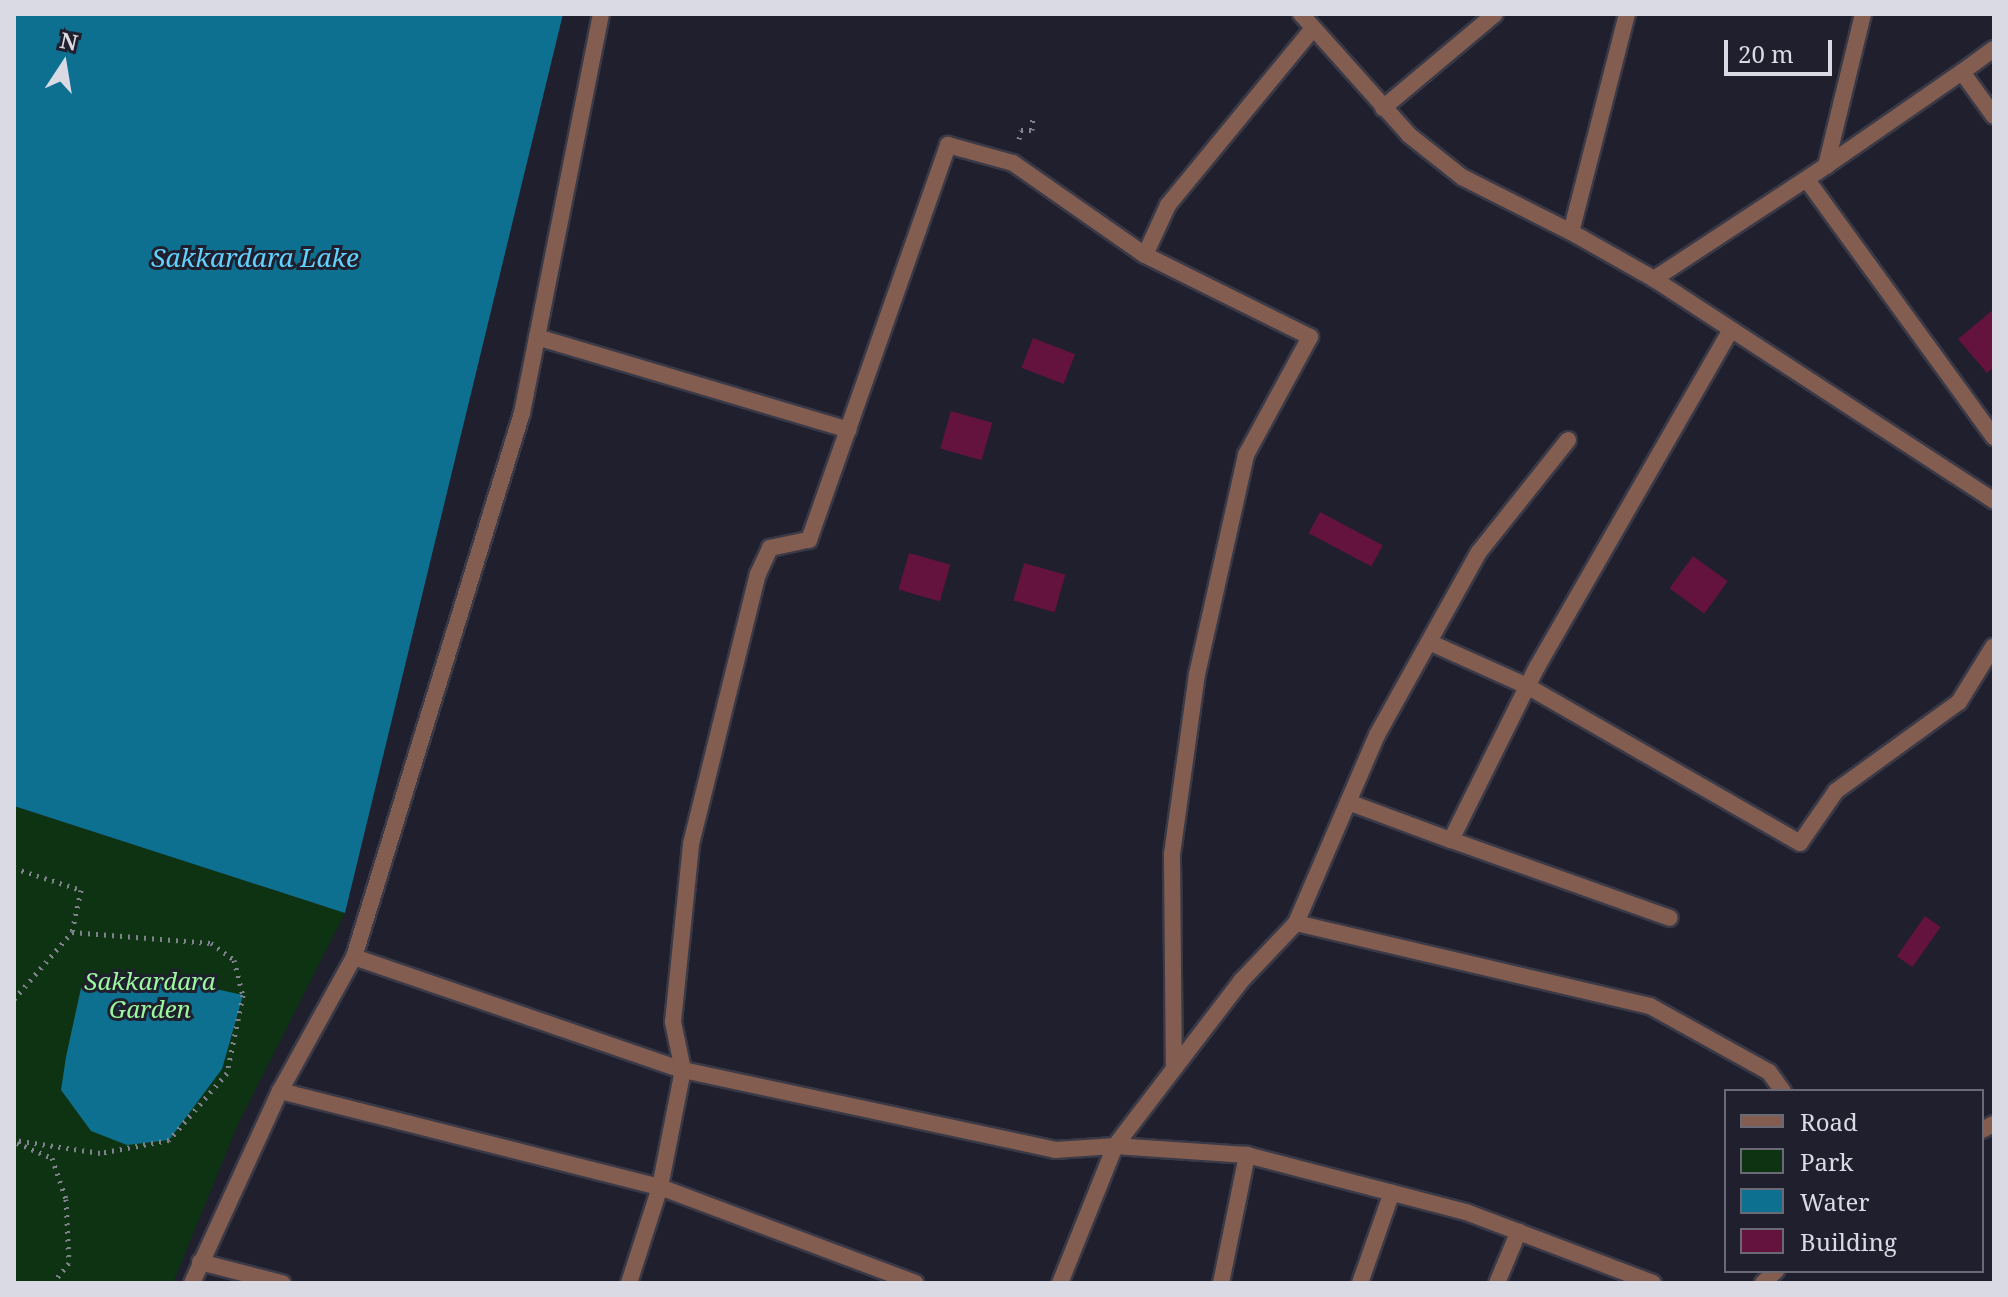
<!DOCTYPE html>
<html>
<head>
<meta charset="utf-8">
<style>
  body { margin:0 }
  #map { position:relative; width:2008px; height:1297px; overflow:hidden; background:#1f1f2d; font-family:"Noto Serif",serif }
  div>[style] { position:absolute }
  .green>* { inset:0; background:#0e3312 }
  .water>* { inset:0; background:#0e7090 }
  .building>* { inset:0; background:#63133e; transform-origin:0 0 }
  .path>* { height:5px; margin-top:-2.5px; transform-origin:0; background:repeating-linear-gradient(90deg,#81818d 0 2px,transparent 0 8px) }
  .roads { filter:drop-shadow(2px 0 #393947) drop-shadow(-2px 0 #393947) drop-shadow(0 2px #393947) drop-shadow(0 -2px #393947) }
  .service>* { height:16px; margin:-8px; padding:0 8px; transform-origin:8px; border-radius:8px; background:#835d50 }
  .minor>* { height:16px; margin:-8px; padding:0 8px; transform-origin:8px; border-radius:8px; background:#835d50 }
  span { translate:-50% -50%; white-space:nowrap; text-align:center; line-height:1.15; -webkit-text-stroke:6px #1f1f2d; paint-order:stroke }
  .park-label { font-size:24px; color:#9bf89f; font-style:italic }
  .water-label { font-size:26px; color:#61d1fe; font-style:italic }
  .frame { position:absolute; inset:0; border:16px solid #dadae4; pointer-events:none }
  .legend { position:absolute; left:1724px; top:1089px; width:260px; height:184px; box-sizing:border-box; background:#1f1f2d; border:2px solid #6a6a76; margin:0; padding:10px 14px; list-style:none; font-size:24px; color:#dadae4 }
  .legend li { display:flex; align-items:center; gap:16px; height:40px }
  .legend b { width:40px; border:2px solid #6a6a76 }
  .north { position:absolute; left:24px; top:24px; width:80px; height:80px; -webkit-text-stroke:6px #1f1f2d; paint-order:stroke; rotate:12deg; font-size:22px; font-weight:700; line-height:32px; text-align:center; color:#dadae4 }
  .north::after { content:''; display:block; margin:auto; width:28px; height:36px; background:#dadae4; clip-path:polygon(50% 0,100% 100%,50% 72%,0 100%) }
  .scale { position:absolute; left:1724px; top:40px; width:108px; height:36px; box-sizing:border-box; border:4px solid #dadae4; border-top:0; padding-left:10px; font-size:24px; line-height:28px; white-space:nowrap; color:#dadae4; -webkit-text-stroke:6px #1f1f2d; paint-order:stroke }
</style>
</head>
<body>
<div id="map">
  <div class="green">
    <i style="clip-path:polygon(14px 806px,345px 913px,238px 1124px,173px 1283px,14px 1283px)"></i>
  </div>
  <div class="water">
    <i style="clip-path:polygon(14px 14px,563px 14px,345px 913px,14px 806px)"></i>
    <i style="clip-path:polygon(161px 977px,243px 995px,222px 1069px,169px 1140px,127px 1145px,91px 1131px,61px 1090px,66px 1057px,81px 988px)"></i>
  </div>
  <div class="building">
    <i style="clip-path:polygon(1994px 309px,1994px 367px,1987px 373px,1958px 339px)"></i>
    <i style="left:1033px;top:338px;width:45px;height:32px;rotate:21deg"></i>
    <i style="left:951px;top:411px;width:43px;height:39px;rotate:16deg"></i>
    <i style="left:1320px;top:512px;width:71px;height:24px;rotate:28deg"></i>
    <i style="left:909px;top:553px;width:43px;height:38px;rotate:16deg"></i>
    <i style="left:1693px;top:556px;width:43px;height:40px;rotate:36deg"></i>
    <i style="left:1024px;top:563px;width:43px;height:39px;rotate:16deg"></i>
    <i style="left:1925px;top:916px;width:19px;height:49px;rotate:35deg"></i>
  </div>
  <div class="path">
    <i style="left:1019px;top:139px;width:9px;rotate:-77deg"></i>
    <i style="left:1021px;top:130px;width:11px"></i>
    <i style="left:1032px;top:130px;width:14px;rotate:-86deg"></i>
    <i style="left:14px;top:868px;width:71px;rotate:18.2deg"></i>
    <i style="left:81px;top:890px;width:43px;rotate:102.1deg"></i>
    <i style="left:72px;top:932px;width:139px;rotate:4.5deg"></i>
    <i style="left:211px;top:943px;width:29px;rotate:36deg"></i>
    <i style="left:234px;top:960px;width:36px;rotate:76deg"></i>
    <i style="left:243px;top:995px;width:80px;rotate:101.6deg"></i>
    <i style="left:227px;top:1073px;width:89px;rotate:130.9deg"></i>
    <i style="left:169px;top:1140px;width:70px;rotate:169.3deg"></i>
    <i style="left:100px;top:1153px;width:87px;rotate:-171.4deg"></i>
    <i style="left:14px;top:999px;width:89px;rotate:-49.1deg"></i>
    <i style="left:17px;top:1143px;width:38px;rotate:23deg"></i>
    <i style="left:52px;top:1158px;width:43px;rotate:71.1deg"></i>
    <i style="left:66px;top:1199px;width:64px;rotate:87.3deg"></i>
    <i style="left:69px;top:1263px;width:26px;rotate:129deg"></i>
  </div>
  <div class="roads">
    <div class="service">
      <i style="left:537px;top:337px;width:325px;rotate:16.6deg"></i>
    </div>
    <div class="minor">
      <i style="left:1301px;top:14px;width:162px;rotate:48.2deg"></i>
      <i style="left:1409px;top:135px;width:68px;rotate:38.4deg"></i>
      <i style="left:1462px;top:177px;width:122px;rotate:26.8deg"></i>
      <i style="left:1627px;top:14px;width:225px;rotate:104.4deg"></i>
      <i style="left:1571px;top:232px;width:95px;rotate:29.5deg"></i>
      <i style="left:1654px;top:279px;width:406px;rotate:33.1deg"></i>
      <i style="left:1962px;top:72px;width:39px;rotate:-36deg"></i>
      <i style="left:1383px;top:108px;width:146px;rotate:-40deg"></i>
      <i style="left:1826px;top:166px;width:165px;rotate:-34.7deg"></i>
      <i style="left:1962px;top:72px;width:54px;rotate:54deg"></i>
      <i style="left:1807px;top:180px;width:318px;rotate:54deg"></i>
      <i style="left:1145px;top:255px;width:184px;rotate:26.4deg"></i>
      <i style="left:1310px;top:337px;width:134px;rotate:118.5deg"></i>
      <i style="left:1246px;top:455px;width:224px;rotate:102.6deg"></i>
      <i style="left:1197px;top:674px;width:183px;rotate:97.9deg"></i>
      <i style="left:1172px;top:855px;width:213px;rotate:89.5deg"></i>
      <i style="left:1654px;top:279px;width:206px;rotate:-33.3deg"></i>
      <i style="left:1826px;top:166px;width:156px;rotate:-76.3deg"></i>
      <i style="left:1429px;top:642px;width:107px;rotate:24.2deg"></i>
      <i style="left:1527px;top:686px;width:315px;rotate:29.9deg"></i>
      <i style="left:1800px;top:843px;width:63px;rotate:-55.3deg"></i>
      <i style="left:1836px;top:791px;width:152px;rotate:-35.9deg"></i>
      <i style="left:1959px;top:702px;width:65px;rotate:-58.3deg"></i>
      <i style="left:1348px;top:802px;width:110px;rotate:20.3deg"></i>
      <i style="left:1451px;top:840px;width:193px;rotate:-63.6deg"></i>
      <i style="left:1537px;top:667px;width:389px;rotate:-60.1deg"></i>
      <i style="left:1451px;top:840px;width:232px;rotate:19.6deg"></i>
      <i style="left:1296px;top:923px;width:205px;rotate:-66.7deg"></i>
      <i style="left:1377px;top:735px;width:210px;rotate:-60.9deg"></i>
      <i style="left:1479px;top:552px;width:143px;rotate:-51.5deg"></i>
      <i style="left:354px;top:957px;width:348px;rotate:19deg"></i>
      <i style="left:683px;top:1070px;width:381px;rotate:12.1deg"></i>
      <i style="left:1055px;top:1150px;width:60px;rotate:-3.8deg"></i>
      <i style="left:1115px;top:1146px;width:208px;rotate:-52.6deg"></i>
      <i style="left:1241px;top:981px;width:80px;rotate:-46.5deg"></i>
      <i style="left:1296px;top:923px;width:364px;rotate:13.2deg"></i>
      <i style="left:1650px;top:1006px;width:136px;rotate:29deg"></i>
      <i style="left:1769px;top:1072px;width:24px;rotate:54deg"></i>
      <i style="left:280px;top:1091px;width:392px;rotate:14.2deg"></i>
      <i style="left:660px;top:1187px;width:273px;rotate:20.6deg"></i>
      <i style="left:1982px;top:1130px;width:13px;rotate:-27deg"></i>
      <i style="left:200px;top:1262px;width:85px;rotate:14.4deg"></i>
      <i style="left:192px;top:1283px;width:211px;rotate:-65.4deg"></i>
      <i style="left:280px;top:1091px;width:153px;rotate:-61.1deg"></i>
      <i style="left:354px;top:957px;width:569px;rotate:-72.84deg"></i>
      <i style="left:522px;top:413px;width:407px;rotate:-78.8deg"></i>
      <i style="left:629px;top:1283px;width:101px;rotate:-72.1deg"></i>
      <i style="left:660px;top:1187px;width:119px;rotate:-78.9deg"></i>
      <i style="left:683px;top:1070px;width:49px;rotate:-101.8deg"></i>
      <i style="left:673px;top:1022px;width:179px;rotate:-84.2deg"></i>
      <i style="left:691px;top:844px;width:278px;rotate:-76.1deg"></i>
      <i style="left:758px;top:574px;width:29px;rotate:-65deg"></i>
      <i style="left:770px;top:548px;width:40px;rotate:-12deg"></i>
      <i style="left:809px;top:540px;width:419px;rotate:-70.6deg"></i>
      <i style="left:948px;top:145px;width:67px;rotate:15.5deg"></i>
      <i style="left:1013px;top:163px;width:161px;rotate:34.9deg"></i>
      <i style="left:1145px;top:255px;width:55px;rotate:-65.3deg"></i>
      <i style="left:1168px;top:205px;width:227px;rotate:-50.6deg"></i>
      <i style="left:1060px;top:1283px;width:148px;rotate:-68.1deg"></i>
      <i style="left:1115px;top:1146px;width:132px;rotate:3.9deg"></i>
      <i style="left:1247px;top:1155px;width:226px;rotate:14.6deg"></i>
      <i style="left:1466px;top:1212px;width:200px;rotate:20.8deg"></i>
      <i style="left:1221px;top:1283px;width:131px;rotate:-78.5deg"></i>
      <i style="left:1360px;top:1283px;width:96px;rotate:-70.6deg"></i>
      <i style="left:1497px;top:1283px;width:56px;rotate:-67.1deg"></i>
      <i style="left:1763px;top:1283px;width:18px;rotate:-43deg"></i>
    </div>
  </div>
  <div class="park-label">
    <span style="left:150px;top:995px">Sakkardara<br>Garden</span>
  </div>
  <div class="water-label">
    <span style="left:255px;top:258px">Sakkardara Lake</span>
  </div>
  <div class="frame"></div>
  <ul class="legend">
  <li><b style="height:10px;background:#835d50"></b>Road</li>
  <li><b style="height:22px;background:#0e3312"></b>Park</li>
  <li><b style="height:22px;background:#0e7090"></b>Water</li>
  <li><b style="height:22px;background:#63133e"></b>Building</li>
  </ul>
  <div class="north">N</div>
  <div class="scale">20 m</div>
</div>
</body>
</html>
